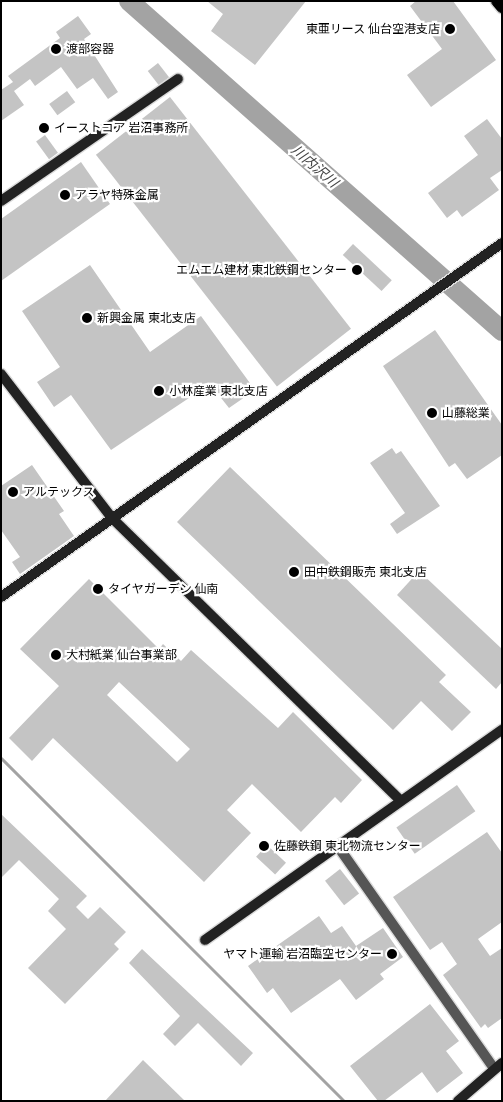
<!DOCTYPE html>
<html>
<head>
<meta charset="utf-8">
<style>
  body { margin:0 }
  #map { position:relative; width:503px; height:1102px; overflow:hidden; background:#fff; font-family:"IBM Plex Sans","Noto Sans JP",sans-serif }
  div>[style] { position:absolute }
  .stream>* { height:3px; margin:-1.5px; padding:0 1.5px; transform-origin:1.5px; border-radius:1.5px; background:#a3a3a3 }
  .river>* { height:20px; margin:-10px; padding:0 10px; transform-origin:10px; border-radius:10px; background:#a3a3a3 }
  .building>* { inset:0; background:#c4c4c4; transform-origin:0 0 }
  .roads { filter:drop-shadow(1px 0 #dbdbdb) drop-shadow(-1px 0 #dbdbdb) drop-shadow(0 1px #dbdbdb) drop-shadow(0 -1px #dbdbdb) }
  .street>* { height:10px; margin:-5px; padding:0 5px; transform-origin:5px; border-radius:5px; background:#555 }
  .secondary>* { height:10px; margin:-5px; padding:0 5px; transform-origin:5px; border-radius:5px; background:#222 }
  .primary>* { height:12px; margin:-6px; padding:0 6px; transform-origin:6px; border-radius:6px; background:#000 }
  .dots>* { width:14px; height:14px; translate:-50% -50%; box-sizing:border-box; border:2px solid #fff; border-radius:50% }
  span { translate:-50% -50%; white-space:nowrap; text-align:center; line-height:1.15; -webkit-text-stroke:4.5px #fff; paint-order:stroke }
  .poi-label { font-size:12px; color:#000 }
  .right { translate:-100% -50%; text-align:right }
  .left { translate:0 -50%; text-align:left }
  .water-label { font-size:14px; color:#444; font-style:italic }
  .frame { position:absolute; inset:0; border:2px solid #000; pointer-events:none }
</style>
</head>
<body>
<div id="map">
  <div class="stream">
    <i style="left:1px;top:758px;width:485px;rotate:45deg"></i>
  </div>
  <div class="river">
    <i style="left:129px;top:1px;width:498px;rotate:41.5deg"></i>
  </div>
  <div class="building">
    <i style="clip-path:polygon(207px 1px,306px 1px,255px 65px,211px 31px,223px 14px)"></i>
    <i style="clip-path:polygon(416px 1px,453px 1px,496px 60px,431px 107px,407px 75px,442px 49px,410px 6px)"></i>
    <i style="clip-path:polygon(78px 16px,91px 34px,84px 39px,118px 92px,108px 99px,93px 78px,77px 89px,61px 67px,35px 86px,30px 79px,14px 91px,24px 105px,1px 121px,1px 90px,13px 82px,8px 76px,60px 38px,56px 32px)"></i>
    <i style="left:158px;top:63px;width:18px;height:13px;rotate:52deg"></i>
    <i style="left:67px;top:91px;width:14px;height:22px;rotate:54deg"></i>
    <i style="left:170px;top:97px;width:294px;height:94px;rotate:52deg"></i>
    <i style="clip-path:polygon(487px 119px,502px 139px,502px 170px,490px 178px,499px 190px,462px 217px,457px 210px,447px 218px,428px 193px,478px 155px,464px 136px)"></i>
    <i style="left:45px;top:135px;width:22px;height:11px;rotate:54deg"></i>
    <i style="clip-path:polygon(81px 162px,110px 204px,1px 281px,1px 219px)"></i>
    <i style="left:353px;top:244px;width:53px;height:15px;rotate:43deg"></i>
    <i style="clip-path:polygon(90px 265px,150px 352px,201px 316px,255px 390px,229px 408px,210px 384px,111px 450px,71px 395px,54px 407px,37px 382px,60px 367px,22px 311px)"></i>
    <i style="clip-path:polygon(435px 330px,502px 425px,502px 455px,467px 479px,455px 463px,449px 467px,383px 366px)"></i>
    <i style="clip-path:polygon(392px 448px,396px 454px,401px 451px,440px 506px,397px 534px,390px 524px,405px 513px,370px 463px)"></i>
    <i style="clip-path:polygon(32px 465px,64px 511px,59px 514px,74px 536px,20px 574px,12px 562px,20px 557px,1px 530px,1px 486px)"></i>
    <i style="clip-path:polygon(230px 467px,446px 675px,439px 682px,471px 712px,452px 731px,421px 701px,393px 730px,177px 522px)"></i>
    <i style="clip-path:polygon(419px 571px,502px 649px,502px 682px,496px 689px,397px 595px)"></i>
    <i style="clip-path:polygon(evenodd,89px 579px,159px 649px,163px 644px,181px 661px,191px 650px,278px 728px,293px 712px,362px 780px,341px 803px,335px 797px,301px 832px,252px 784px,227px 810px,251px 833px,204px 882px,53px 738px,32px 761px,9px 738px,59px 686px,20px 649px,89px 579px,119px 682px,190px 749px,177px 762px,107px 695px,119px 682px)"></i>
    <i style="left:457px;top:785px;width:32px;height:74px;rotate:55deg"></i>
    <i style="clip-path:polygon(1px 814px,87px 896px,76px 907px,88px 919px,100px 907px,126px 932px,114px 944px,119px 949px,65px 1004px,28px 968px,66px 929px,48px 911px,59px 899px,19px 860px,1px 878px)"></i>
    <i style="clip-path:polygon(487px 832px,502px 853px,502px 922px,478px 939px,490px 956px,502px 948px,502px 1018px,488px 1028px,485px 1024px,481px 1028px,443px 975px,457px 964px,442px 942px,430px 950px,393px 897px)"></i>
    <i style="left:267px;top:845px;width:26px;height:16px;rotate:43deg"></i>
    <i style="left:340px;top:869px;width:31px;height:19px;rotate:52deg"></i>
    <i style="clip-path:polygon(319px 916px,331px 933px,342px 926px,356px 946px,383px 928px,403px 957px,380px 974px,384px 979px,356px 1000px,340px 979px,291px 1013px,273px 988px,267px 993px,248px 966px)"></i>
    <i style="clip-path:polygon(142px 949px,253px 1053px,241px 1066px,198px 1023px,175px 1046px,163px 1034px,180px 1016px,129px 963px)"></i>
    <i style="clip-path:polygon(430px 1004px,459px 1041px,446px 1051px,463px 1073px,437px 1093px,422px 1072px,384px 1101px,378px 1101px,350px 1066px)"></i>
    <i style="clip-path:polygon(143px 1060px,185px 1101px,105px 1101px)"></i>
  </div>
  <div class="roads">
    <div class="street">
      <i style="left:337px;top:845px;width:273px;rotate:54.9deg"></i>
    </div>
    <div class="secondary">
      <i style="left:1px;top:201px;width:215px;rotate:-34.6deg"></i>
      <i style="left:1px;top:374px;width:182px;rotate:52.4deg"></i>
      <i style="left:112px;top:518px;width:404px;rotate:44.4deg"></i>
      <i style="left:1px;top:597px;width:613px;rotate:-35.24deg"></i>
      <i style="left:205px;top:940px;width:364px;rotate:-35.3deg"></i>
      <i style="left:458px;top:1101px;width:58px;rotate:-40.8deg"></i>
    </div>
    <div class="primary">
      <i style="left:497px;top:1px;width:8px;rotate:50deg"></i>
    </div>
  </div>
  <div class="dots">
    <i style="left:450px;top:29px;background:#000"></i>
    <i style="left:56px;top:49px;background:#000"></i>
    <i style="left:44px;top:128px;background:#000"></i>
    <i style="left:65px;top:195px;background:#000"></i>
    <i style="left:357px;top:270px;background:#000"></i>
    <i style="left:87px;top:318px;background:#000"></i>
    <i style="left:159px;top:391px;background:#000"></i>
    <i style="left:432px;top:413px;background:#000"></i>
    <i style="left:13px;top:492px;background:#000"></i>
    <i style="left:294px;top:572px;background:#000"></i>
    <i style="left:98px;top:589px;background:#000"></i>
    <i style="left:56px;top:655px;background:#000"></i>
    <i style="left:264px;top:846px;background:#000"></i>
    <i style="left:392px;top:954px;background:#000"></i>
  </div>
  <div class="poi-label">
    <span class="right" style="left:440px;top:29px">東亜リース 仙台空港支店</span>
    <span class="left" style="left:66px;top:49px">渡部容器</span>
    <span class="left" style="left:54px;top:128px">イーストコア 岩沼事務所</span>
    <span class="left" style="left:75px;top:195px">アラヤ特殊金属</span>
    <span class="right" style="left:347px;top:270px">エムエム建材 東北鉄鋼センター</span>
    <span class="left" style="left:97px;top:318px">新興金属 東北支店</span>
    <span class="left" style="left:169px;top:391px">小林産業 東北支店</span>
    <span class="left" style="left:442px;top:413px">山藤総業</span>
    <span class="left" style="left:23px;top:492px">アルテックス</span>
    <span class="left" style="left:304px;top:572px">田中鉄鋼販売 東北支店</span>
    <span class="left" style="left:108px;top:589px">タイヤガーデン 仙南</span>
    <span class="left" style="left:66px;top:655px">大村紙業 仙台事業部</span>
    <span class="left" style="left:274px;top:846px">佐藤鉄鋼 東北物流センター</span>
    <span class="right" style="left:382px;top:954px">ヤマト運輸 岩沼臨空センター</span>
  </div>
  <div class="water-label">
    <span style="left:315px;top:166px;rotate:41deg">川内沢川</span>
  </div>
  <div class="frame"></div>
</div>
</body>
</html>
